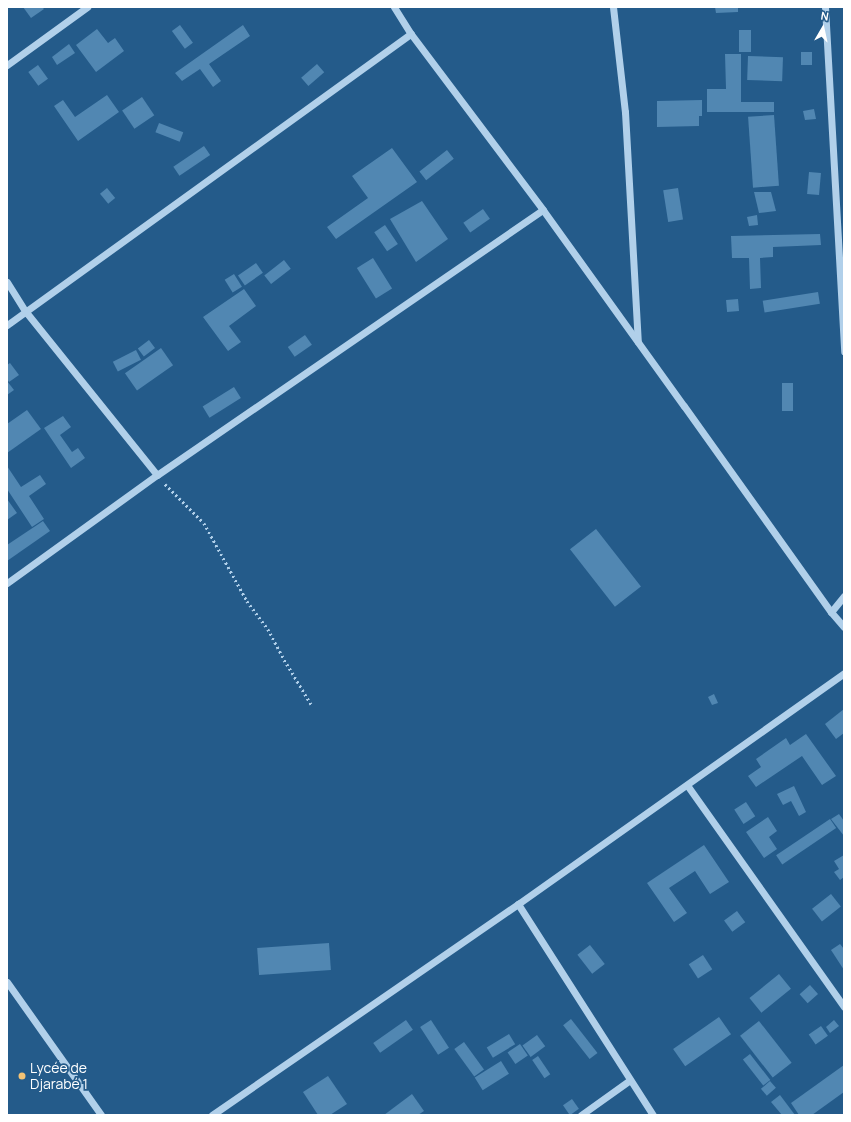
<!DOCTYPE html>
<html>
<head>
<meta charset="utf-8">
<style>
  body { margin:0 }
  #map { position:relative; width:851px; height:1122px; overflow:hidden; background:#245b8a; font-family:Manrope,sans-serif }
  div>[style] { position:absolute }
  .building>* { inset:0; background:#5187b2; transform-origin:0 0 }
  .path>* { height:2.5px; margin-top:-1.25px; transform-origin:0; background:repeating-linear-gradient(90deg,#b1d0ea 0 2px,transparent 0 5px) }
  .minor>* { height:7px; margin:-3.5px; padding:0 3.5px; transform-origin:3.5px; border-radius:3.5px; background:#b1d0ea }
  .dots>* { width:11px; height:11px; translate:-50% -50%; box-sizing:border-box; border:2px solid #245b8a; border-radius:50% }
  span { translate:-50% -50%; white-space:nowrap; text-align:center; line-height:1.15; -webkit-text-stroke:3.5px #245b8a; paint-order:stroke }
  .poi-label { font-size:14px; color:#fff }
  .left { translate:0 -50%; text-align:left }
  .frame { position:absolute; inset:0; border:8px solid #fff; pointer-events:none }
  .north { position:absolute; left:803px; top:8px; width:40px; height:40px; -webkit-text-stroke:3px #245b8a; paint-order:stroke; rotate:9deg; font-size:11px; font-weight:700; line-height:16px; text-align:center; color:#fff }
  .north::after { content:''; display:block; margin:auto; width:14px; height:18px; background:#fff; clip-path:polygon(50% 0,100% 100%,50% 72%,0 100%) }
</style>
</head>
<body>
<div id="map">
  <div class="building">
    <i style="clip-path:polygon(23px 7px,42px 7px,44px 9px,31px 18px)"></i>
    <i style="clip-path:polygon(715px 7px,738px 7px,738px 12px,716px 13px)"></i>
    <i style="left:180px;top:25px;width:22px;height:10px;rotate:54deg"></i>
    <i style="clip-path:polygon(243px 25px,250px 36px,209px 64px,221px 81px,213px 87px,200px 69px,182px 81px,175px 73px)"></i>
    <i style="clip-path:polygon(97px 29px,108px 43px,115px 38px,124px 51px,96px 72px,76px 45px)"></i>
    <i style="left:739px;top:30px;width:12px;height:22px"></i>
    <i style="clip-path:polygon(69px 44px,75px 53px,57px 65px,52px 57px)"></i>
    <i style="left:801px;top:52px;width:11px;height:13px"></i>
    <i style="clip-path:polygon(725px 54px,741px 54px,741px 102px,774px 102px,774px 112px,707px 112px,707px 89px,726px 89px)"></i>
    <i style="left:748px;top:56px;width:35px;height:24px;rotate:2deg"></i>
    <i style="left:317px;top:64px;width:11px;height:21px;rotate:49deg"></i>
    <i style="left:38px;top:65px;width:17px;height:12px;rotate:54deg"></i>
    <i style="clip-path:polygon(107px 95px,119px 112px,78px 141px,54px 106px,63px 100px,75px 117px)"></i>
    <i style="left:142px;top:97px;width:22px;height:24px;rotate:56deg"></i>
    <i style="clip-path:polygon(702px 100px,702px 116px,699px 116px,699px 126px,657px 127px,657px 101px)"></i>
    <i style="clip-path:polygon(814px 109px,816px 119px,805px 120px,803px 111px)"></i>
    <i style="left:774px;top:115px;width:71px;height:26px;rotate:86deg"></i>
    <i style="left:159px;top:123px;width:26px;height:10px;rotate:21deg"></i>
    <i style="left:204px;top:146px;width:11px;height:37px;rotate:56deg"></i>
    <i style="clip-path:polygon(392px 148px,417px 182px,336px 239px,327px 227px,368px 198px,352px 176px)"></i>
    <i style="left:447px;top:150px;width:11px;height:35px;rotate:52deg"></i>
    <i style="left:809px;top:172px;width:12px;height:22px;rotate:5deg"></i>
    <i style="left:107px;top:188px;width:13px;height:9px;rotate:51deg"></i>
    <i style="left:678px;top:188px;width:32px;height:15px;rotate:81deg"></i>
    <i style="clip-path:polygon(754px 192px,771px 192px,776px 211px,759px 213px)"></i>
    <i style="clip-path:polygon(422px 201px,448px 239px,416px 262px,390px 219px)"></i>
    <i style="left:483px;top:209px;width:12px;height:24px;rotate:55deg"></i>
    <i style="clip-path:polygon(757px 215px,758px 225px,749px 226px,747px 217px)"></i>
    <i style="left:385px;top:225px;width:23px;height:13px;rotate:56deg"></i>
    <i style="clip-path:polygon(820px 234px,821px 245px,773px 247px,773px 257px,760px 258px,761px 288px,750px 289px,749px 258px,732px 258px,731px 236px)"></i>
    <i style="left:373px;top:258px;width:36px;height:19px;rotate:58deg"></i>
    <i style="left:284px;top:260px;width:11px;height:25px;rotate:52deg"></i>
    <i style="left:256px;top:263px;width:12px;height:22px;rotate:55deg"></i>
    <i style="left:234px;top:274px;width:15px;height:11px;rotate:58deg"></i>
    <i style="clip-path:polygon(244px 289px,256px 306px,229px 326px,241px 342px,228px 351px,203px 317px)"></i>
    <i style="left:818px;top:292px;width:12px;height:56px;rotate:81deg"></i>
    <i style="left:738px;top:299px;width:12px;height:12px;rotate:85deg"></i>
    <i style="left:305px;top:335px;width:12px;height:21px;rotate:55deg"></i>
    <i style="left:149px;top:340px;width:10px;height:14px;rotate:53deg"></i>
    <i style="left:161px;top:348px;width:21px;height:44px;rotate:55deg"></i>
    <i style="left:136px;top:350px;width:11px;height:26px;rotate:63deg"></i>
    <i style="clip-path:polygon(10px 363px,19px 375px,9px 382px,7px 379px,7px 365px)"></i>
    <i style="clip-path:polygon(7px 381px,14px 390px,7px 395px)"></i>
    <i style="left:782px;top:383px;width:11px;height:28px"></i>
    <i style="left:234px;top:387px;width:13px;height:37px;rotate:58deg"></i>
    <i style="clip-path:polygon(27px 410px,41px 429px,7px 453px,7px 424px)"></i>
    <i style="clip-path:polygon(63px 416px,71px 427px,60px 435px,72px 452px,78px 448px,85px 458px,71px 468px,44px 428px)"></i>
    <i style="clip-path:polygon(7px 466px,21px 487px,40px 475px,46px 484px,29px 496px,44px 519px,32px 527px,7px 489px)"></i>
    <i style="clip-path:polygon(7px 499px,17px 513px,7px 520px)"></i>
    <i style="clip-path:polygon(43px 521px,50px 531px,7px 561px,7px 545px)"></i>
    <i style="left:596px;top:529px;width:73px;height:33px;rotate:52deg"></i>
    <i style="clip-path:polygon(714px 694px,718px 703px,712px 705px,708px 697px)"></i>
    <i style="clip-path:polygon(844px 709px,844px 733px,836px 739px,825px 724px)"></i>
    <i style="clip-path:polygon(806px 734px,836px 776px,822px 785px,802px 756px,756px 787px,748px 776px,761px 767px,756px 759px,786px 738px,790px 745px)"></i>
    <i style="clip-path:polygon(794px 786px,806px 812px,799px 816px,791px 801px,783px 805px,777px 794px)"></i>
    <i style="left:746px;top:802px;width:17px;height:14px;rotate:57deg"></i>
    <i style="clip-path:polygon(839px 814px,844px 821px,844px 836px,831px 819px)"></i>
    <i style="clip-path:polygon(768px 817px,777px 831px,769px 837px,777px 849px,764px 858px,746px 832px)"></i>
    <i style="left:830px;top:819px;width:11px;height:65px;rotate:56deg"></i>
    <i style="clip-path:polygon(704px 845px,729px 882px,710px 894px,695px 871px,669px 888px,687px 913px,674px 922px,647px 883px)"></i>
    <i style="clip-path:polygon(844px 855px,844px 877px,840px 880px,834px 872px,839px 869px,834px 861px)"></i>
    <i style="left:831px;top:894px;width:16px;height:24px;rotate:52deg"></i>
    <i style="left:737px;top:911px;width:14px;height:16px;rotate:54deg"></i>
    <i style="left:329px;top:943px;width:27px;height:72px;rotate:86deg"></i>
    <i style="clip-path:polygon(840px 944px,844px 949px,844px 970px,831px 950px)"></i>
    <i style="left:590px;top:945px;width:24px;height:16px;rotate:52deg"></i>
    <i style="left:703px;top:955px;width:17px;height:17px;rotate:57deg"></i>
    <i style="left:779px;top:974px;width:19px;height:38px;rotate:51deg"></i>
    <i style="left:810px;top:985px;width:12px;height:14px;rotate:48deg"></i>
    <i style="left:719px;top:1017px;width:21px;height:56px;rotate:55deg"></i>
    <i style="left:571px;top:1019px;width:43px;height:10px;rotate:52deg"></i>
    <i style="left:406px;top:1020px;width:12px;height:40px;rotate:55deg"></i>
    <i style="left:431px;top:1020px;width:33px;height:13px;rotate:57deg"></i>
    <i style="clip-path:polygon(834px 1020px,839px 1026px,830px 1033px,826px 1027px)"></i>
    <i style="left:759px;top:1021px;width:53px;height:24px;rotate:52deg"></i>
    <i style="left:821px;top:1026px;width:12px;height:15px;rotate:55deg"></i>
    <i style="left:509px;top:1034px;width:12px;height:26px;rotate:59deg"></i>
    <i style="left:537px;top:1035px;width:14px;height:18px;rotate:54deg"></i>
    <i style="left:464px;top:1042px;width:34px;height:12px;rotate:54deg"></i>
    <i style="left:520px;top:1044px;width:14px;height:15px;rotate:56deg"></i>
    <i style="left:750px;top:1054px;width:33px;height:9px;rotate:52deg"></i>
    <i style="left:538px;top:1056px;width:22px;height:7px;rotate:56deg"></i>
    <i style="left:501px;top:1061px;width:15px;height:31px;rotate:58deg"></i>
    <i style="clip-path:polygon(844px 1065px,844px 1092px,812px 1115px,799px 1115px,791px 1103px)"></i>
    <i style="clip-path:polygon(328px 1076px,347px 1104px,330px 1115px,318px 1115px,303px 1092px)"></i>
    <i style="left:770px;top:1081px;width:9px;height:12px;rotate:49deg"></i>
    <i style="clip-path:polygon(412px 1094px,424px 1111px,418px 1115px,384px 1115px)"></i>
    <i style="clip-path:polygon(780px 1095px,795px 1115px,782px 1115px,771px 1102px)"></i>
    <i style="left:572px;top:1099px;width:12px;height:11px;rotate:55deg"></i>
  </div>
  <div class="path">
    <i style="left:165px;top:484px;width:55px;rotate:45deg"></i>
    <i style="left:204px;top:523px;width:89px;rotate:61.1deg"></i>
    <i style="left:247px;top:601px;width:35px;rotate:53deg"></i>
    <i style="left:268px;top:629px;width:40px;rotate:62deg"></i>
    <i style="left:287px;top:664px;width:47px;rotate:59deg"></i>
  </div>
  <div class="minor">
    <i style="left:394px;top:7px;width:32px;rotate:58deg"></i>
    <i style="left:411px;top:34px;width:220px;rotate:53.1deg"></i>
    <i style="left:543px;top:210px;width:241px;rotate:54.3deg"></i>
    <i style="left:684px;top:406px;width:253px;rotate:54.5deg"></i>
    <i style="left:831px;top:612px;width:20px;rotate:49deg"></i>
    <i style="left:613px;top:7px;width:106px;rotate:83.5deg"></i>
    <i style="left:625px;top:112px;width:230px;rotate:86.8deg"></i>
    <i style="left:825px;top:7px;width:345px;rotate:86.8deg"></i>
    <i style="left:7px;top:65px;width:99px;rotate:-35.9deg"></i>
    <i style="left:7px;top:282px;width:36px;rotate:58deg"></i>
    <i style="left:26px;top:312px;width:209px;rotate:51.2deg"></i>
    <i style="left:7px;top:325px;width:498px;rotate:-35.8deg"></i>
    <i style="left:7px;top:583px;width:185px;rotate:-35.8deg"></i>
    <i style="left:157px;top:475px;width:468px;rotate:-34.5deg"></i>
    <i style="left:831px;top:612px;width:21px;rotate:-51deg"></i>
    <i style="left:687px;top:785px;width:272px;rotate:54.7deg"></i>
    <i style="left:518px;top:904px;width:250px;rotate:57.4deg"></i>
    <i style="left:7px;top:982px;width:163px;rotate:54.7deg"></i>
    <i style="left:212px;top:1115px;width:372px;rotate:-34.6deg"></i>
    <i style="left:518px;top:904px;width:400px;rotate:-35.3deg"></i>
    <i style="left:581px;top:1115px;width:60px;rotate:-35.5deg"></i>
  </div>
  <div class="dots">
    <i style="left:22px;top:1076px;background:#f4c375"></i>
  </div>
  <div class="poi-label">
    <span class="left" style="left:30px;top:1076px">Lycée de<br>Djarabé 1</span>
  </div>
  <div class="frame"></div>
  <div class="north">N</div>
</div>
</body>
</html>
